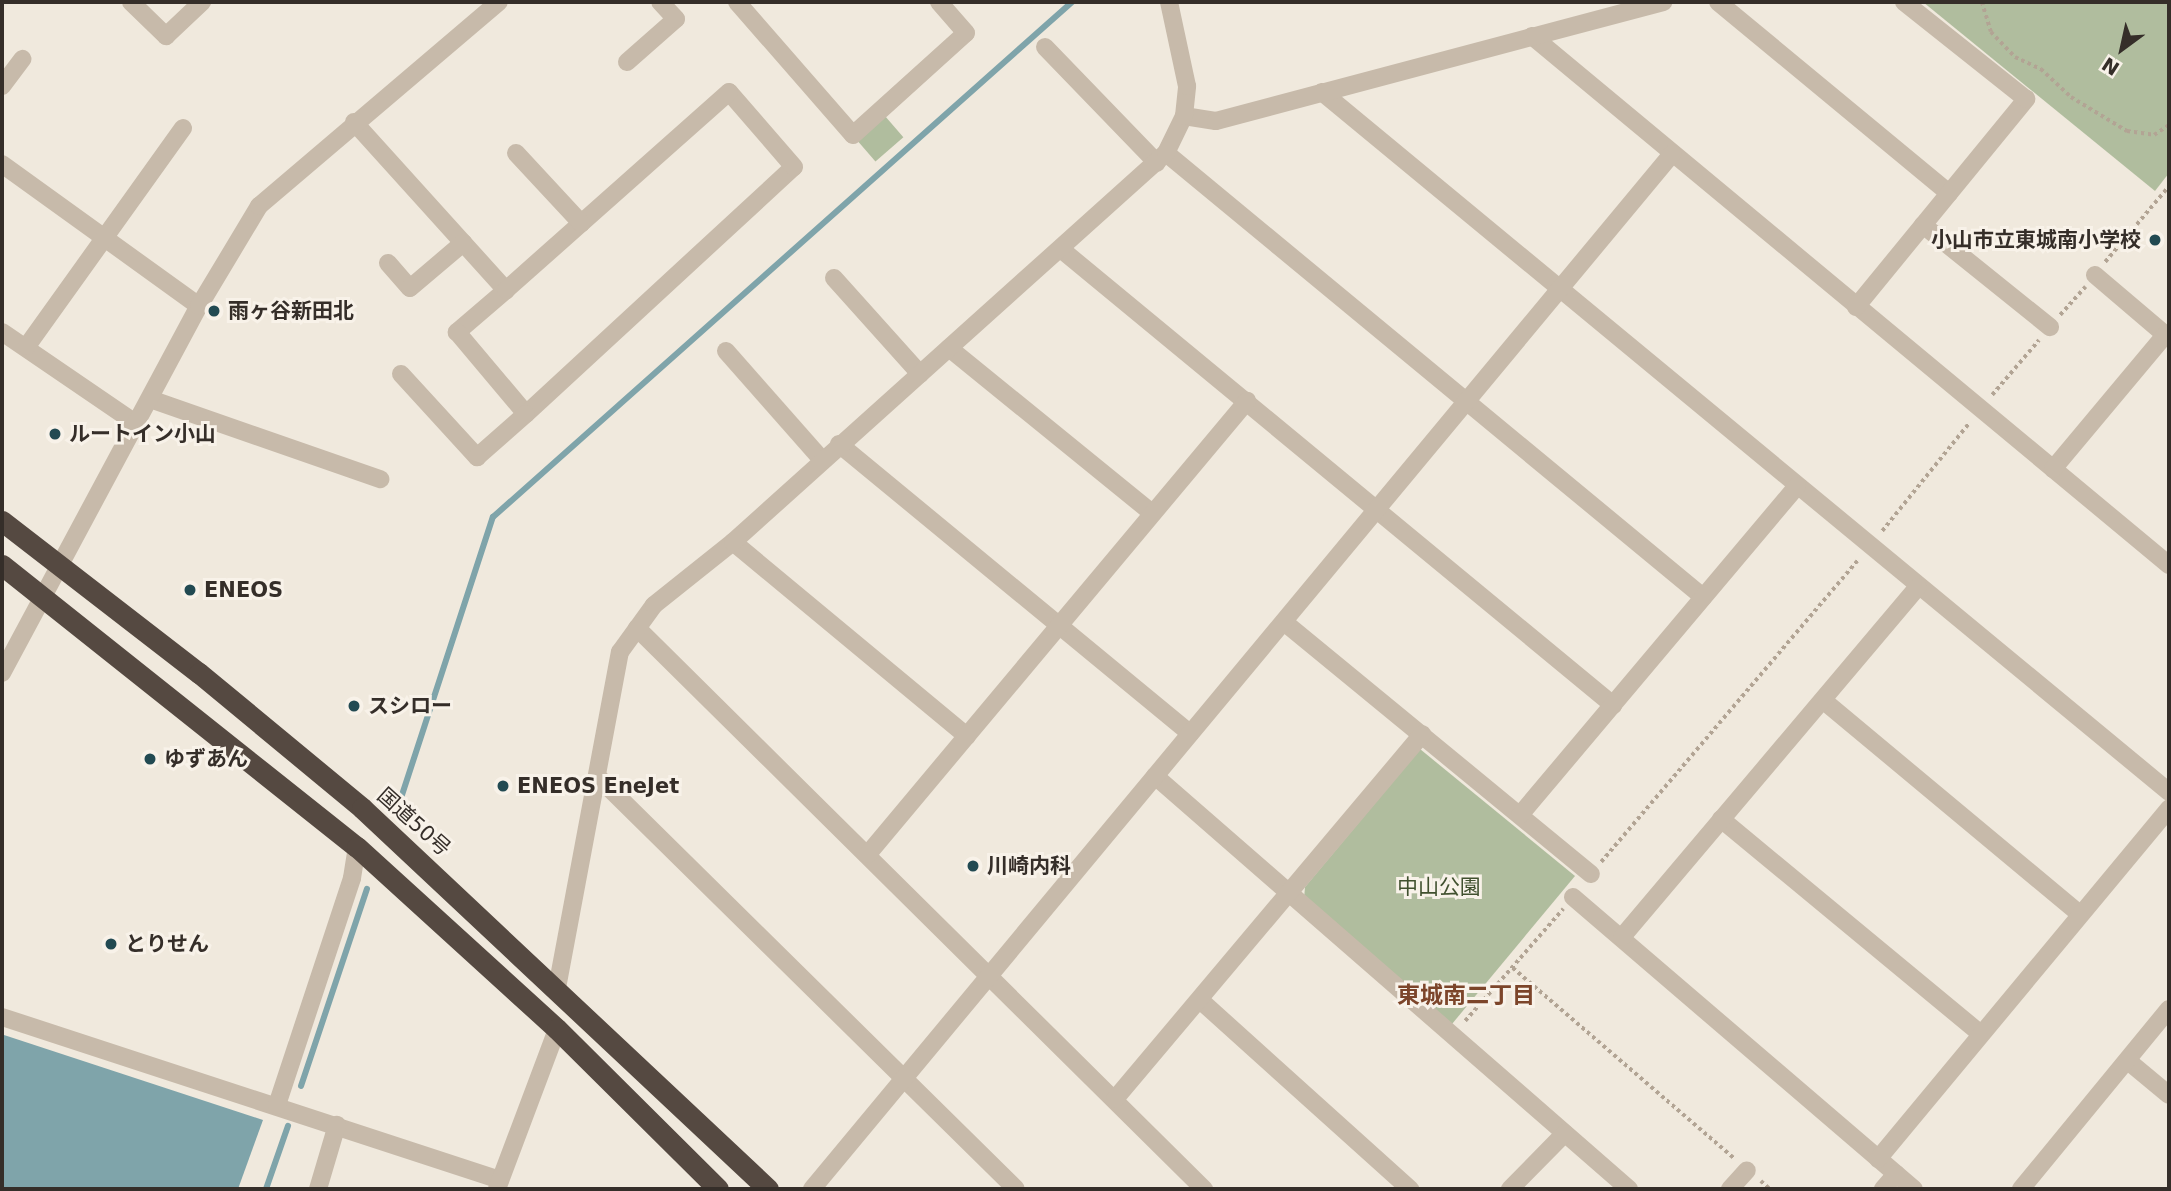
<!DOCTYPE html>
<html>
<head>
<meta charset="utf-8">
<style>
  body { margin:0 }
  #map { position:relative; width:2171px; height:1191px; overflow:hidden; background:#f0e9dd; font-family:"DejaVu Sans","Noto Sans JP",sans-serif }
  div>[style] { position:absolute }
  .green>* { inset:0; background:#b0bd9e; transform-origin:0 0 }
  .water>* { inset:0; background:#7fa4aa }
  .stream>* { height:6px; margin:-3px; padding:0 3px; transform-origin:3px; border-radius:3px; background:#7fa4aa }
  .path>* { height:3.5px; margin-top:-1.75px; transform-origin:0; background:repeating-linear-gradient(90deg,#b2a494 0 3.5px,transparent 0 7px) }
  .minor>* { height:18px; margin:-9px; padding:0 9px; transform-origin:9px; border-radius:9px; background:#c7baaa }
  .highway>* { height:21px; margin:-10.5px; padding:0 10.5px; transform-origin:10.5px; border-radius:10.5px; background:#554941 }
  .dots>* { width:19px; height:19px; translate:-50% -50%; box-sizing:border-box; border:4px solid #f8f2e9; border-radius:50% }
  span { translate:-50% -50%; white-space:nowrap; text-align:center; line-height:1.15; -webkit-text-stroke:6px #f8f2e9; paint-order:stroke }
  .poi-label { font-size:21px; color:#352e29; font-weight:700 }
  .right { translate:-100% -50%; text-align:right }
  .left { translate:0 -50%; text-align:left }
  .street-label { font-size:21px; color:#352e29 }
  .park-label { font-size:21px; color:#41512f }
  .neighbourhood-label { font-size:23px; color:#7c452a; font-weight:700 }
  .frame { position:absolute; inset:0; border:4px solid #352e29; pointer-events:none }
  .north { position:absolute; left:2087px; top:14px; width:70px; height:70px; -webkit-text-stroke:5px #f8f2e9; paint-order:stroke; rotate:213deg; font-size:19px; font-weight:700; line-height:28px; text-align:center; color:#352e29 }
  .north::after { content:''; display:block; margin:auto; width:24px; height:32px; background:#352e29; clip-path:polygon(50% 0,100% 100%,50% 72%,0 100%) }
</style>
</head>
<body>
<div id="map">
  <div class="green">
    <i style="clip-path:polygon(1923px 2px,2169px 2px,2169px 173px,2155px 191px)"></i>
    <i style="left:885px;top:116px;width:28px;height:37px;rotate:49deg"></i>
    <i style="clip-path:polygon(1420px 749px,1575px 876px,1452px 1024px,1304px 899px,1305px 887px)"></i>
  </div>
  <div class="water">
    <i style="clip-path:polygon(4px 1035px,263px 1120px,238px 1189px,2px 1189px)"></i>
  </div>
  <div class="stream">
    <i style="left:400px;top:801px;width:299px;rotate:-71.9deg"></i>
    <i style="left:493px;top:517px;width:775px;rotate:-41.65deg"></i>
    <i style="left:301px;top:1086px;width:208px;rotate:-71.5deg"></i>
    <i style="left:266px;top:1189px;width:67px;rotate:-70.8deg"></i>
  </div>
  <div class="path">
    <i style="left:1982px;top:2px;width:31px;rotate:73deg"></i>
    <i style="left:1991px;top:32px;width:35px;rotate:46deg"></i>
    <i style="left:2015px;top:57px;width:29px;rotate:25deg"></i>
    <i style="left:2041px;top:69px;width:41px;rotate:43deg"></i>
    <i style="left:2071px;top:97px;width:66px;rotate:31.3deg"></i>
    <i style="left:2127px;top:131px;width:27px;rotate:8deg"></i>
    <i style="left:2154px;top:135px;width:18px;rotate:-34deg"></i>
    <i style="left:2105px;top:262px;width:99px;rotate:-49.9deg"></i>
    <i style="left:2060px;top:315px;width:38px;rotate:-48deg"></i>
    <i style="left:1992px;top:395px;width:72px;rotate:-49.5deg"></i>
    <i style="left:1882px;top:531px;width:139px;rotate:-51.1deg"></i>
    <i style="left:1601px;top:862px;width:398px;rotate:-49.6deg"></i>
    <i style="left:1513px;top:968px;width:291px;rotate:40.7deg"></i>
    <i style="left:1465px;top:1021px;width:149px;rotate:-48.8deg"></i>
    <i style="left:1761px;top:1181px;width:12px;rotate:42deg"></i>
  </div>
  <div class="minor">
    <i style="left:131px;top:2px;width:49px;rotate:44.2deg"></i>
    <i style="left:166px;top:36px;width:50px;rotate:-43.4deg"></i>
    <i style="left:737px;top:2px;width:176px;rotate:48.9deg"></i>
    <i style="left:853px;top:135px;width:152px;rotate:-42.1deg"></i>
    <i style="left:966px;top:33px;width:41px;rotate:-131.1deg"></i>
    <i style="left:1718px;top:2px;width:300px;rotate:39.6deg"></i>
    <i style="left:1532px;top:36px;width:828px;rotate:39.71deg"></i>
    <i style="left:1045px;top:47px;width:161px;rotate:46deg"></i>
    <i style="left:627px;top:62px;width:65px;rotate:-41.3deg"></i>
    <i style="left:676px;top:19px;width:23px;rotate:-133deg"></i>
    <i style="left:2px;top:86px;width:34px;rotate:-53deg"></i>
    <i style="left:1322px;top:92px;width:1099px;rotate:39.57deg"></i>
    <i style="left:1184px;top:116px;width:32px;rotate:9deg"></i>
    <i style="left:1216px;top:121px;width:463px;rotate:-14.9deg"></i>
    <i style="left:354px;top:122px;width:227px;rotate:47.9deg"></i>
    <i style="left:506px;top:290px;width:65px;rotate:139.4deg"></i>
    <i style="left:457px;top:332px;width:107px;rotate:49.9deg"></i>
    <i style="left:526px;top:414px;width:364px;rotate:-42.7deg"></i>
    <i style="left:794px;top:167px;width:99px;rotate:-130.9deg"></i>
    <i style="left:729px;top:92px;width:298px;rotate:138.4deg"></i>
    <i style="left:516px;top:153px;width:96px;rotate:47.1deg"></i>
    <i style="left:1166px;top:153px;width:697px;rotate:39.58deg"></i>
    <i style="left:2px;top:164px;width:243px;rotate:35.8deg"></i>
    <i style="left:1923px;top:225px;width:163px;rotate:38.8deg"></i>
    <i style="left:1062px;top:250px;width:715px;rotate:39.55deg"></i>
    <i style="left:388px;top:263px;width:33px;rotate:49deg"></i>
    <i style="left:410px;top:288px;width:70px;rotate:-40.3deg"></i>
    <i style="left:2095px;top:275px;width:97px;rotate:40.4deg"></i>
    <i style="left:834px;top:278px;width:129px;rotate:48.1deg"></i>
    <i style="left:1856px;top:307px;width:269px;rotate:-50.7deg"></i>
    <i style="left:2026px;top:99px;width:156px;rotate:-141.5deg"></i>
    <i style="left:2px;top:332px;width:163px;rotate:34.3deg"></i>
    <i style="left:27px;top:346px;width:268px;rotate:-54.4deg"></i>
    <i style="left:949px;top:348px;width:262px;rotate:39.1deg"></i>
    <i style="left:726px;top:351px;width:145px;rotate:48.6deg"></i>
    <i style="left:401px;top:374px;width:113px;rotate:47.5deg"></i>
    <i style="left:477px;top:457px;width:65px;rotate:-41.3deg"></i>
    <i style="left:150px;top:399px;width:244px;rotate:19.2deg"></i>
    <i style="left:839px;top:444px;width:455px;rotate:39.5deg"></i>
    <i style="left:2053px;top:469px;width:175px;rotate:-50.1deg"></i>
    <i style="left:733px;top:542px;width:304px;rotate:39.7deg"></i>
    <i style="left:1284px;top:622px;width:397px;rotate:39.4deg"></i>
    <i style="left:637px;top:628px;width:798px;rotate:44.7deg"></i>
    <i style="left:2px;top:673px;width:417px;rotate:-61.8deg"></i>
    <i style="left:199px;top:306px;width:117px;rotate:-59deg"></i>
    <i style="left:259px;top:206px;width:315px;rotate:-40.4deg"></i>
    <i style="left:1824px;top:701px;width:333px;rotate:39.8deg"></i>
    <i style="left:1155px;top:776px;width:629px;rotate:41.07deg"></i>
    <i style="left:599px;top:778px;width:585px;rotate:44.58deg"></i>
    <i style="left:1520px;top:815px;width:430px;rotate:-49.9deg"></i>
    <i style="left:1721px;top:819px;width:337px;rotate:39.6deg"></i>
    <i style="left:868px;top:854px;width:591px;rotate:-50.08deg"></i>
    <i style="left:1573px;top:897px;width:449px;rotate:40.6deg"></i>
    <i style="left:1622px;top:937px;width:458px;rotate:-49.8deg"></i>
    <i style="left:557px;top:988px;width:342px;rotate:-79.4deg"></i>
    <i style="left:620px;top:652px;width:58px;rotate:-54.1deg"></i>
    <i style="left:654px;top:605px;width:101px;rotate:-38.6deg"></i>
    <i style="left:733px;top:542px;width:582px;rotate:-41.94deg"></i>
    <i style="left:1166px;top:153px;width:41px;rotate:-64.1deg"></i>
    <i style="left:1184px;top:116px;width:30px;rotate:-84deg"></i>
    <i style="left:1187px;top:86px;width:86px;rotate:-102.1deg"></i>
    <i style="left:1200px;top:1000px;width:283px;rotate:42deg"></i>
    <i style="left:2px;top:1017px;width:524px;rotate:18.12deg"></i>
    <i style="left:2128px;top:1061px;width:53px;rotate:39.7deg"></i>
    <i style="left:1115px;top:1099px;width:477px;rotate:-49.9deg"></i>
    <i style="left:277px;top:1105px;width:239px;rotate:-71.7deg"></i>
    <i style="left:352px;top:878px;width:31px;rotate:-81deg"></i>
    <i style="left:1878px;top:1159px;width:456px;rotate:-50.3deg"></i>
    <i style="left:318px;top:1189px;width:67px;rotate:-73.5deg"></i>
    <i style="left:497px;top:1189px;width:171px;rotate:-69.4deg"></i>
    <i style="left:812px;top:1189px;width:1346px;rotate:-50.28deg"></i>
    <i style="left:1510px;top:1189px;width:78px;rotate:-45.5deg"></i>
    <i style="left:1730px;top:1189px;width:25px;rotate:-48deg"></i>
    <i style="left:1883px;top:1189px;width:20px;rotate:-49deg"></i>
    <i style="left:2021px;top:1189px;width:233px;rotate:-50.6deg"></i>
  </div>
  <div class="highway">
    <i style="left:2px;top:521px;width:249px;rotate:37.7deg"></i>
    <i style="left:199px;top:673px;width:212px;rotate:39.6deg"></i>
    <i style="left:362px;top:808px;width:557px;rotate:43.18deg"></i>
    <i style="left:2px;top:565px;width:453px;rotate:38.5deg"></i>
    <i style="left:357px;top:847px;width:270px;rotate:42.3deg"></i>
    <i style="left:557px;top:1029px;width:227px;rotate:44.8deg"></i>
  </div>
  <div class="dots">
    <i style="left:2155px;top:240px;background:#224a52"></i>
    <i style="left:214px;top:311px;background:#224a52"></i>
    <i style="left:55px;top:434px;background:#224a52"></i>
    <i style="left:190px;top:590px;background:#224a52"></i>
    <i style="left:354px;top:706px;background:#224a52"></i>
    <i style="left:150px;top:759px;background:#224a52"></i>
    <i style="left:503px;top:786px;background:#224a52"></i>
    <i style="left:973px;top:866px;background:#224a52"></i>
    <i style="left:111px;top:944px;background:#224a52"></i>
  </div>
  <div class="poi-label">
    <span class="right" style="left:2141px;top:240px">小山市立東城南小学校</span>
    <span class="left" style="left:228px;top:311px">雨ヶ谷新田北</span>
    <span class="left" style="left:69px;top:434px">ルートイン小山</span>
    <span class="left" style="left:204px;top:590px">ENEOS</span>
    <span class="left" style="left:368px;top:706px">スシロー</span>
    <span class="left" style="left:164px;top:759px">ゆずあん</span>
    <span class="left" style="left:517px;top:786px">ENEOS EneJet</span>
    <span class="left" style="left:987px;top:866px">川崎内科</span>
    <span class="left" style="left:125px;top:944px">とりせん</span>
  </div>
  <div class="street-label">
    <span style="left:414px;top:822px;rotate:42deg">国道50号</span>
  </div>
  <div class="park-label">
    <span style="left:1439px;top:887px">中山公園</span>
  </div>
  <div class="neighbourhood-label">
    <span style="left:1466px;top:995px">東城南二丁目</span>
  </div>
  <div class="frame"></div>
  <div class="north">N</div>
</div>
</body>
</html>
